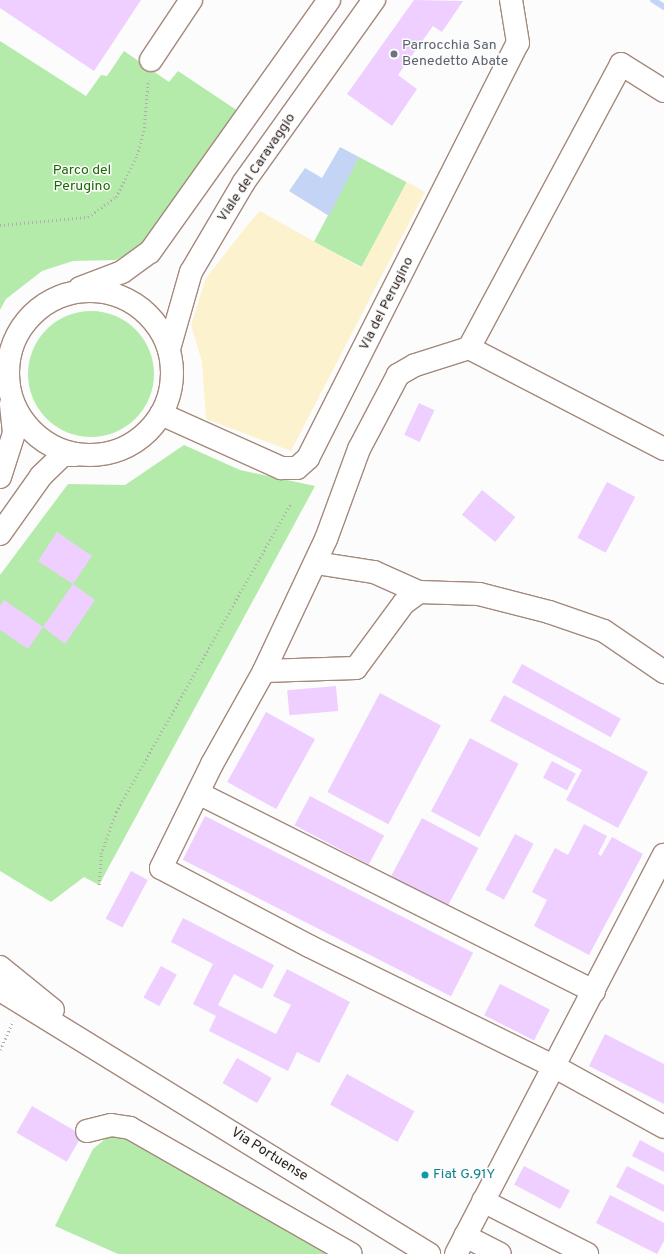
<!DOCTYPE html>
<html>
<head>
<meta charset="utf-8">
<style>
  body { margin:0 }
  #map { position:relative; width:664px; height:1254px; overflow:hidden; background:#fcfcfc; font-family:Overpass,sans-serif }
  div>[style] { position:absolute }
  .green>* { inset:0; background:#b4ebaa; transform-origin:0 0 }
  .round { border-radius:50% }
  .sand>* { inset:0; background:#fcf2cd }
  .water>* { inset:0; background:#c3d4f4 }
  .stream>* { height:6px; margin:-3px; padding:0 3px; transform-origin:3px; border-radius:3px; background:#c3d4f4 }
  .building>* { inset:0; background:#eecfff; transform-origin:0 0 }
  .path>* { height:2.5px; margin-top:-1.25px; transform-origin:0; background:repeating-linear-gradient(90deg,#b1adab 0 1px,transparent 0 4px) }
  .roads { filter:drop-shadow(1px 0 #a4897c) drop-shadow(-1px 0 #a4897c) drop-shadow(0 1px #a4897c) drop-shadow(0 -1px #a4897c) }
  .minor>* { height:22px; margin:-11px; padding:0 11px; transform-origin:11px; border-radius:11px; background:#fff }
  .minor>.ring { margin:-11px; padding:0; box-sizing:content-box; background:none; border:22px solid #fff; border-radius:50% }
  .dots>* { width:11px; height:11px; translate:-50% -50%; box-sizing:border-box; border:2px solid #fcfcfc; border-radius:50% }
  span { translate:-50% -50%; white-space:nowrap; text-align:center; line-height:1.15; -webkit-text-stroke:3px #fcfcfc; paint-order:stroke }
  .worship-label { font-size:14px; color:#5b616d }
  .left { translate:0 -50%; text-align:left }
  .street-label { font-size:14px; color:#2c211c }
  .park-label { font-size:14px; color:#196b02 }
  .culture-label { font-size:14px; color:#0d838f }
</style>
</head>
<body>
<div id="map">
  <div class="green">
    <i style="clip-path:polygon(0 41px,86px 96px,101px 75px,107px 76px,124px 51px,169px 82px,178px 71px,238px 111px,140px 247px,116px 260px,73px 261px,42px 271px,6px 299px,0 310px)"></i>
    <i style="left:359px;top:157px;width:54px;height:96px;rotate:28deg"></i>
    <i class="round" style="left:28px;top:311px;width:126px;height:126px"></i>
    <i style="clip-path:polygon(184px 445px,240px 470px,315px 486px,99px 885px,84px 877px,51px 902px,0 871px,0 575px,68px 484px,125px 485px)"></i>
    <i style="clip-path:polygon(110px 1135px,131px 1138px,336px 1254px,118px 1254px,55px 1226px,93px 1149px)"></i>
  </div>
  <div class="sand">
    <i style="clip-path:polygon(407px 182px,425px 192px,291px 451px,206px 419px,202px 362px,191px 325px,206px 278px,250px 222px,260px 211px,361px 268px)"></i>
  </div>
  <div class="water">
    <i style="clip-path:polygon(340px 147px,359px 157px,329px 216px,289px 191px,305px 168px,322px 178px)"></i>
  </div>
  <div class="stream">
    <i style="left:653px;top:0;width:13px;rotate:32deg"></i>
  </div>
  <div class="building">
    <i style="clip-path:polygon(0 0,141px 0,94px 71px,0 8px)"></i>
    <i style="clip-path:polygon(414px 0,463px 1px,442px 32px,433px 26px,398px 75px,417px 89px,392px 126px,347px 94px)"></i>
    <i style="left:419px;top:403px;width:17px;height:35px;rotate:25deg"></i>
    <i style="left:607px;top:482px;width:32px;height:63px;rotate:28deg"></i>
    <i style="left:482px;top:490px;width:43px;height:32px;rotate:39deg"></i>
    <i style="clip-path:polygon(57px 532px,92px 556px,73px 584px,95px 600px,65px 644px,43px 627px,73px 584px,38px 561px)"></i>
    <i style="clip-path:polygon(4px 600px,43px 627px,28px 649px,0 630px,0 606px)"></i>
    <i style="left:522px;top:664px;width:113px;height:21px;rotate:29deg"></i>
    <i style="left:336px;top:686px;width:25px;height:49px;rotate:85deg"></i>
    <i style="left:380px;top:693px;width:69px;height:112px;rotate:28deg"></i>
    <i style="clip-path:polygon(504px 695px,648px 772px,618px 828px,566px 800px,582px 770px,490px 721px)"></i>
    <i style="left:266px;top:712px;width:56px;height:80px;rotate:29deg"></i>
    <i style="left:470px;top:738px;width:55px;height:83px;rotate:28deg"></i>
    <i style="left:552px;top:761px;width:27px;height:19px;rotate:28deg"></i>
    <i style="left:310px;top:796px;width:84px;height:33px;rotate:28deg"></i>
    <i style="left:205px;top:816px;width:301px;height:49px;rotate:27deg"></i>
    <i style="left:422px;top:818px;width:64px;height:67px;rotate:28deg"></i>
    <i style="clip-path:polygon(584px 824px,607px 836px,598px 854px,601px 856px,612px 837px,643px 854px,589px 955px,534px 926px,547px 900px,532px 892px,555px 848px,568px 855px)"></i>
    <i style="left:515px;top:834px;width:21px;height:63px;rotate:28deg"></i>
    <i style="left:131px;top:871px;width:19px;height:54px;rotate:28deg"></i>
    <i style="clip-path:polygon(183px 918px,274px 965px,262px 989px,234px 974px,218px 1005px,276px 1034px,291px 1005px,273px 996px,287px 969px,350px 1002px,319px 1063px,297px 1052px,288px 1071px,209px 1031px,216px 1016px,193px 1004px,213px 964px,171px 942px)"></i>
    <i style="left:161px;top:966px;width:18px;height:36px;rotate:29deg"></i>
    <i style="left:500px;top:984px;width:56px;height:35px;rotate:27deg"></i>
    <i style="clip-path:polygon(605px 1034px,664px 1064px,664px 1104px,589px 1066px)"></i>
    <i style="left:237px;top:1058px;width:40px;height:29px;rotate:30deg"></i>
    <i style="left:347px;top:1074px;width:77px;height:35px;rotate:29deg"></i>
    <i style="left:32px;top:1106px;width:58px;height:31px;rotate:30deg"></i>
    <i style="clip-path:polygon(640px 1140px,664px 1153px,664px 1172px,632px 1156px)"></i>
    <i style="left:524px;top:1166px;width:52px;height:21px;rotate:28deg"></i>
    <i style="clip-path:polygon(627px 1166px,664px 1185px,664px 1212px,616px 1187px)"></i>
    <i style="clip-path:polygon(610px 1195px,664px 1223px,664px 1241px,657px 1254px,596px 1223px)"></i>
  </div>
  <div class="path">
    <i style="left:0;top:225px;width:88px;rotate:-5.2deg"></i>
    <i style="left:88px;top:217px;width:34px;rotate:-36deg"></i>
    <i style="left:116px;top:197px;width:47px;rotate:-63.4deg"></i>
    <i style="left:137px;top:155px;width:28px;rotate:-75deg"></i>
    <i style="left:144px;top:128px;width:48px;rotate:-85.2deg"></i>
    <i style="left:99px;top:885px;width:31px;rotate:-86deg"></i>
    <i style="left:101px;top:854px;width:45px;rotate:-70.3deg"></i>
    <i style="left:116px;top:812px;width:355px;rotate:-60.5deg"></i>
    <i style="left:0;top:1050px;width:32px;rotate:-66deg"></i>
  </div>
  <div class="roads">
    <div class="minor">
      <i style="left:151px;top:60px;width:72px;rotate:-56.3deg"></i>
      <i style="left:80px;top:288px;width:45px;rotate:-20.9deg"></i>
      <i style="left:122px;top:272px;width:34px;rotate:-36deg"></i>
      <i style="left:150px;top:252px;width:309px;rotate:-54.6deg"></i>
      <i class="ring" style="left:8px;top:291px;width:142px;height:142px"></i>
      <i style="left:469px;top:348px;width:322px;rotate:-61.8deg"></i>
      <i style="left:621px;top:64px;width:51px;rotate:32.1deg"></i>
      <i style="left:169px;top:349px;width:80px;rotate:-74.1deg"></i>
      <i style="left:191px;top:272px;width:104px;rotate:-59.5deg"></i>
      <i style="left:244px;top:182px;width:224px;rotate:-54.5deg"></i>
      <i style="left:161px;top:414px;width:132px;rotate:24.2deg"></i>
      <i style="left:281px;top:468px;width:16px"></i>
      <i style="left:297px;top:468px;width:15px;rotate:-42deg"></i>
      <i style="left:308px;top:458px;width:465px;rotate:-63.2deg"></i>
      <i style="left:518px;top:43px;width:44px;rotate:-99.2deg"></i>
      <i style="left:664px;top:449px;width:220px;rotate:-152.6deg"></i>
      <i style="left:469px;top:348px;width:57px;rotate:162.5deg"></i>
      <i style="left:415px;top:365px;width:20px;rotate:150deg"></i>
      <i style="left:398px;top:375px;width:84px;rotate:117.8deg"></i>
      <i style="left:359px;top:449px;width:96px;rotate:110.1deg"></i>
      <i style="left:326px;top:539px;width:146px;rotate:115.2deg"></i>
      <i style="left:264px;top:671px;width:107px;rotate:119.2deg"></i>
      <i style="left:212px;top:764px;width:116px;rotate:116.1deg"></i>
      <i style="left:161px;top:868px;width:167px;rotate:27.8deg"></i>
      <i style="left:309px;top:946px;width:274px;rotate:26.2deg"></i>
      <i style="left:555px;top:1067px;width:124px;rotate:28.8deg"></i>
      <i style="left:0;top:477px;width:46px;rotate:-72.3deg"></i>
      <i style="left:14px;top:433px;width:29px;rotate:-96deg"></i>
      <i style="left:0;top:534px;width:71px;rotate:-54.7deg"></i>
      <i style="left:41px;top:476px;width:30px;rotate:-44deg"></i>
      <i style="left:63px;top:455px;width:12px"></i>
      <i style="left:316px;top:563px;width:59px;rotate:8.8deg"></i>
      <i style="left:374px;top:572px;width:49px;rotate:24deg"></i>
      <i style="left:419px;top:592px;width:60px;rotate:1.9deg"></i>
      <i style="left:479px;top:594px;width:72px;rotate:14.4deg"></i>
      <i style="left:549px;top:612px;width:58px;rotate:19.1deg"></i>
      <i style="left:604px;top:631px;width:73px;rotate:34.3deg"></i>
      <i style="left:264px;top:671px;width:92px;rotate:-1.9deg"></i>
      <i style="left:356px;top:668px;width:81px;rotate:-53.6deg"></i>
      <i style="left:404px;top:603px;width:19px;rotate:-36deg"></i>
      <i style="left:198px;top:793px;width:443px;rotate:26.6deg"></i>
      <i style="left:0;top:967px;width:68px;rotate:39.1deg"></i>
      <i style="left:0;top:990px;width:504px;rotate:31.61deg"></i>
      <i style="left:87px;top:1131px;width:25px;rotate:-14deg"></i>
      <i style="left:111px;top:1125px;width:19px;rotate:9deg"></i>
      <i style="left:130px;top:1128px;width:254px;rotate:29.7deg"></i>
      <i style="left:483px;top:1201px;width:117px;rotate:27deg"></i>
      <i style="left:465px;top:1236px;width:39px;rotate:27deg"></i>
      <i style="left:456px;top:1254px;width:450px;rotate:-62.5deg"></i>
    </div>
  </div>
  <div class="dots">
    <i style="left:394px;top:54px;background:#6b7280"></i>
    <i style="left:425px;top:1175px;background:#0f9aa8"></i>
  </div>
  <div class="worship-label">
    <span class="left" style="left:402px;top:54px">Parrocchia San<br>Benedetto Abate</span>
  </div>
  <div class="street-label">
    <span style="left:257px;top:168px;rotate:-56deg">Viale del Caravaggio</span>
    <span style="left:387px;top:304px;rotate:-63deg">Via del Perugino</span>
    <span style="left:269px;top:1155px;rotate:32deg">Via Portuense</span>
  </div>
  <div class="park-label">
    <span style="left:82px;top:179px">Parco del<br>Perugino</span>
  </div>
  <div class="culture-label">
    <span class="left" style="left:433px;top:1175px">Fiat G.91Y</span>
  </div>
</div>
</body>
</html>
